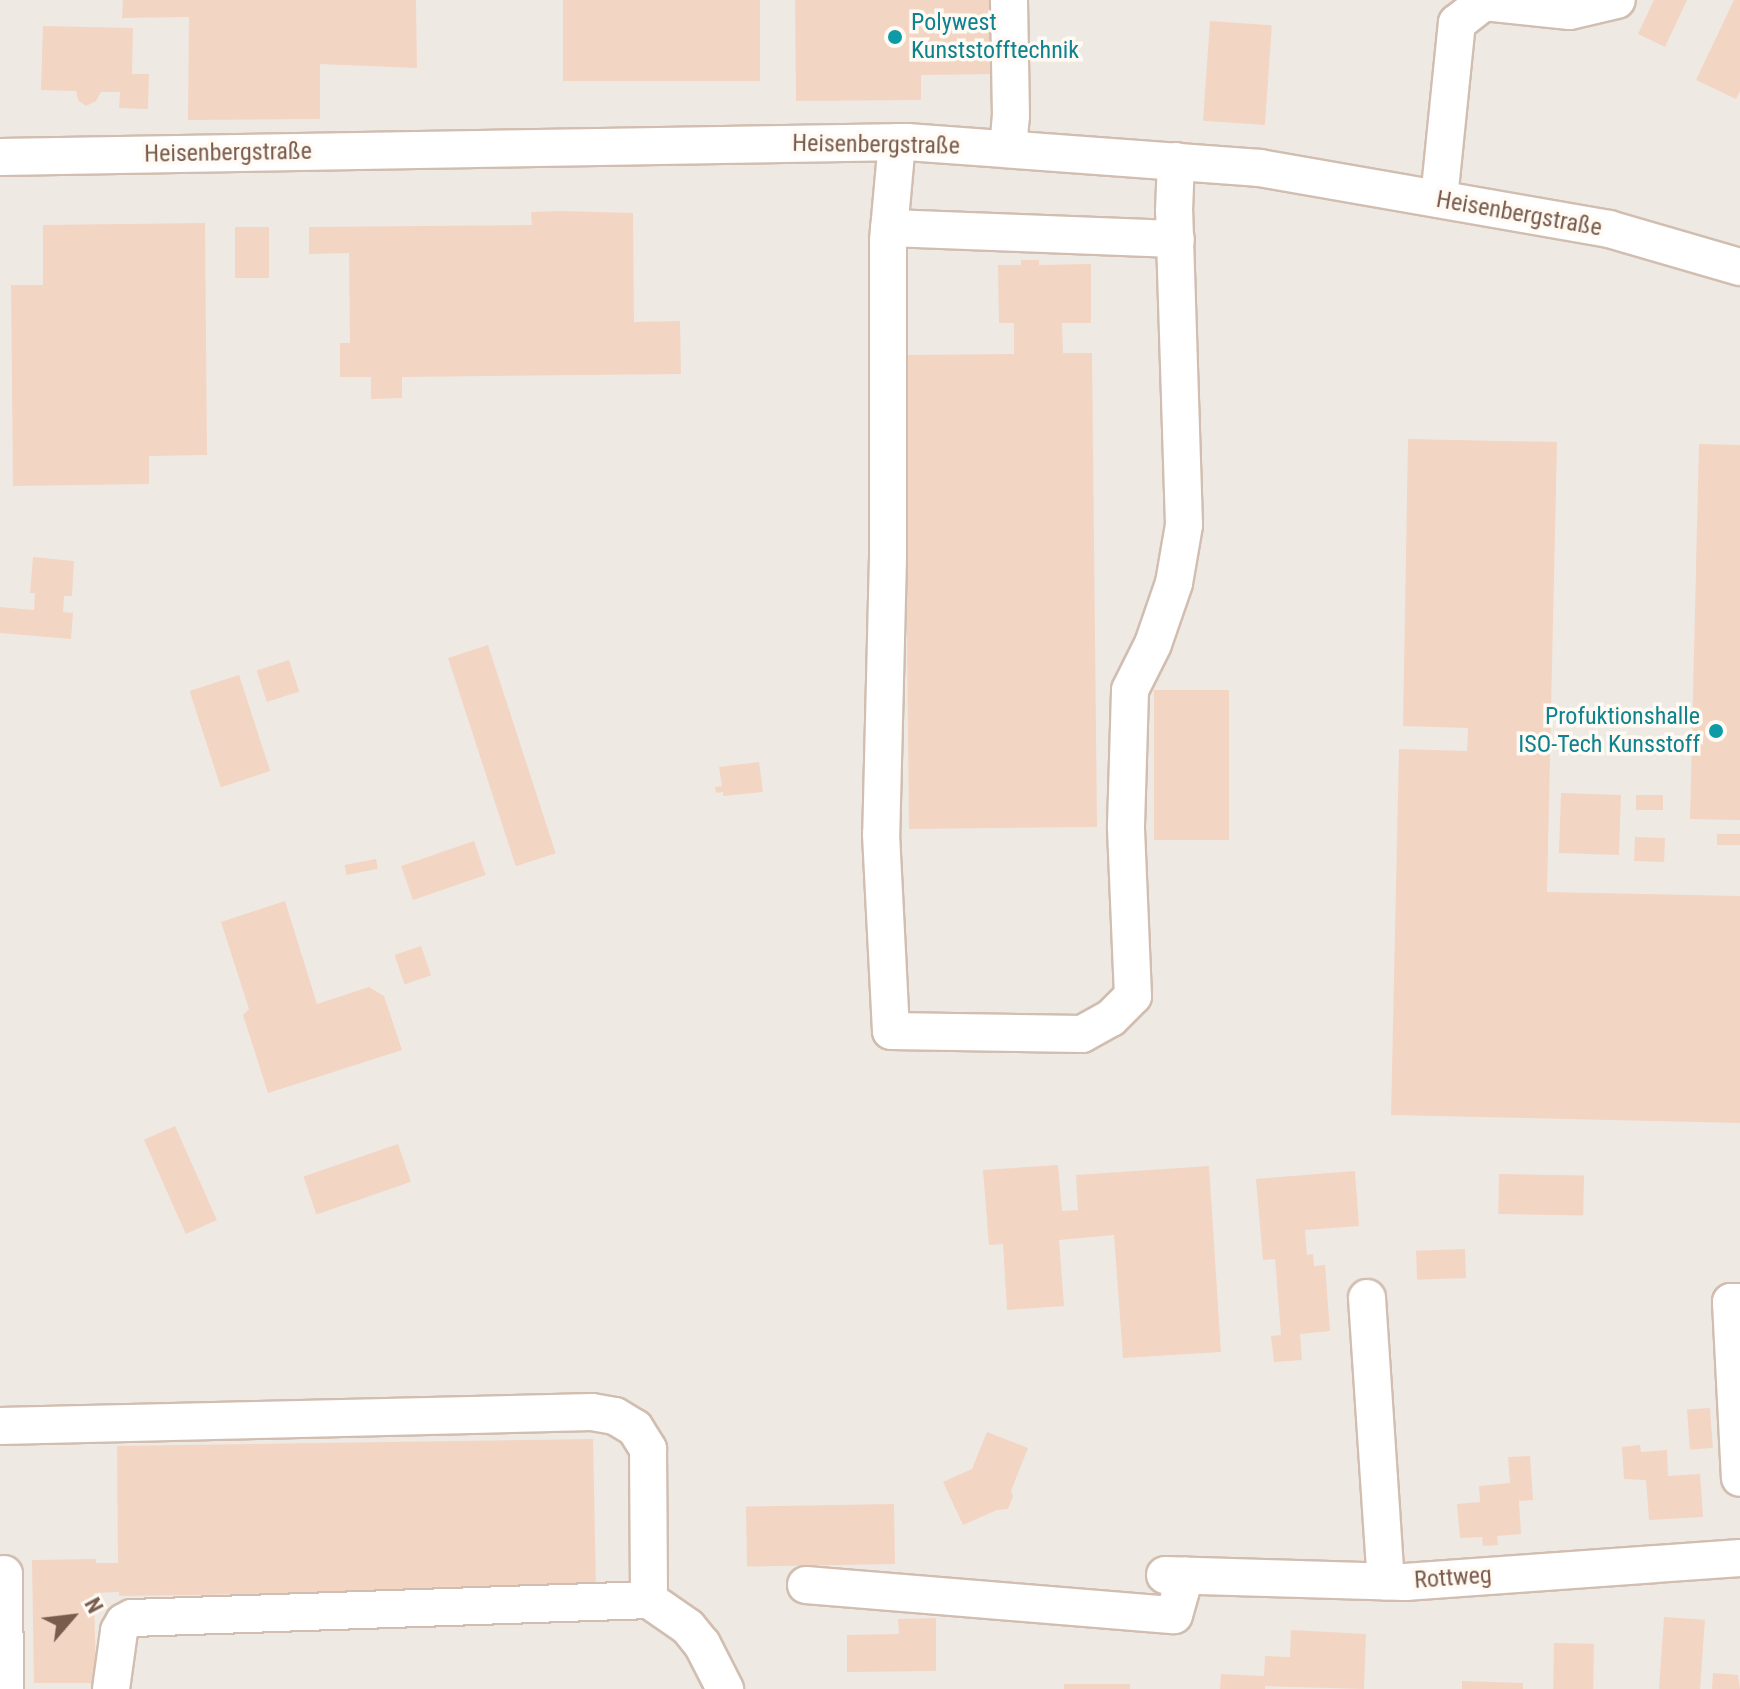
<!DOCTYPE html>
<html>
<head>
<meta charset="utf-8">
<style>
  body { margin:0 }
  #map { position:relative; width:1740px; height:1689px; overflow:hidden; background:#fdf6ec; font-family:"Roboto Condensed",sans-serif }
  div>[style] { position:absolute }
  .industrial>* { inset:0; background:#efe9e4; transform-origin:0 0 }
  .building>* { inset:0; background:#f3d5c3; transform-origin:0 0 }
  .roads { filter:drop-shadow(2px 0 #d1beb0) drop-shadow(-2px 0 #d1beb0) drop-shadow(0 2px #d1beb0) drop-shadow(0 -2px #d1beb0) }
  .minor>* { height:36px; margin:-18px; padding:0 18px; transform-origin:18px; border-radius:18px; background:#fff }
  .dots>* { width:22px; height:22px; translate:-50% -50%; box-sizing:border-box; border:4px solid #fffaf3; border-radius:50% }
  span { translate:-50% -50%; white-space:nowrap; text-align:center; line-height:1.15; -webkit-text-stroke:7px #fffaf3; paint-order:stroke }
  .culture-label { font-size:24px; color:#0d838f }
  .left { translate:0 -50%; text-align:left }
  .right { translate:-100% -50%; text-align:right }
  .street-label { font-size:24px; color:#7a5c4d }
  .north { position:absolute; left:32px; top:1577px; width:80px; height:80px; -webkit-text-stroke:6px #fffaf3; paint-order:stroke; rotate:62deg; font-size:22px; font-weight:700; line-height:32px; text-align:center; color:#7a5c4d }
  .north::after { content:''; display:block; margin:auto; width:28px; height:36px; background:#7a5c4d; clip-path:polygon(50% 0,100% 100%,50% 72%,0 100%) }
</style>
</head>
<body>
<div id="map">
  <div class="industrial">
    <i style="left:0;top:0;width:1740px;height:1689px"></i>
  </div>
  <div class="building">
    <i style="clip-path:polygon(123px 0,416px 0,417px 68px,320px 64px,320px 119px,188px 120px,189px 17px,122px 18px)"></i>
    <i style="left:563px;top:0;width:197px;height:81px"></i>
    <i style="clip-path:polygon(795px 0,994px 0,995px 74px,921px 75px,921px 100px,796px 101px)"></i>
    <i style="clip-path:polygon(1654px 0,1687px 0,1665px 47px,1638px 34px)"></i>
    <i style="clip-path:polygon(1734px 0,1740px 0,1740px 91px,1736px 99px,1696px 80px)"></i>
    <i style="left:1210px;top:21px;width:62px;height:100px;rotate:4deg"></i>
    <i style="clip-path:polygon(43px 26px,133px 28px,132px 74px,149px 74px,148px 109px,119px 108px,120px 92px,101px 92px,96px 101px,86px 106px,78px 100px,76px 91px,41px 90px)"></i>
    <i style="clip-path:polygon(559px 211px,633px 213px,634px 322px,680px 321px,681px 374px,402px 377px,402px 398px,371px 399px,371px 377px,340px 377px,340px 343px,350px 343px,349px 253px,309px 254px,309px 227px,532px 225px,531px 212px)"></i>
    <i style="clip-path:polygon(205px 223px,207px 455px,149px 456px,149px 484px,13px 486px,11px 285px,43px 285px,43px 225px)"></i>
    <i style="left:269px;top:227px;width:51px;height:34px;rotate:90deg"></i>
    <i style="clip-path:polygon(1021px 260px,1039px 260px,1039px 265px,1091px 264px,1091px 323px,1062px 323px,1063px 353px,1092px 353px,1097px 827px,909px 829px,904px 355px,1014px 354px,1014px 323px,999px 323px,998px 265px,1021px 265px)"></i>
    <i style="clip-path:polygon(1408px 439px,1557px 442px,1547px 892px,1740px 896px,1740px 1123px,1391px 1115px,1399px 749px,1467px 751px,1468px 728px,1403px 726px)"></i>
    <i style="clip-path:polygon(1699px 444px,1740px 445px,1740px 820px,1690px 819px)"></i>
    <i style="clip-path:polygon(33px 557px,74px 561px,72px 596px,64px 596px,63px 612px,73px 613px,71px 639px,0 633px,0 607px,34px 610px,35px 593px,30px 593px)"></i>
    <i style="left:488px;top:645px;width:219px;height:42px;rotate:72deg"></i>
    <i style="left:289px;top:660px;width:33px;height:34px;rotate:72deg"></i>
    <i style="left:239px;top:675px;width:101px;height:52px;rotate:72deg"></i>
    <i style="left:1154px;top:690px;width:75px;height:150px"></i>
    <i style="clip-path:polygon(759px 762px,763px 792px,723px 796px,723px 792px,716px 793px,715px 787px,722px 786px,719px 767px)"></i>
    <i style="left:1561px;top:793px;width:60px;height:60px;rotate:2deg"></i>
    <i style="left:1636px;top:795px;width:27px;height:15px"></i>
    <i style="left:1717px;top:834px;width:23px;height:11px"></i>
    <i style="left:1635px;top:837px;width:30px;height:24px;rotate:2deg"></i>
    <i style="left:474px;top:841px;width:36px;height:77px;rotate:71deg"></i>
    <i style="left:376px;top:859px;width:10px;height:32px;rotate:79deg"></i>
    <i style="clip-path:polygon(285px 901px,317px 1004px,369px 987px,384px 996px,402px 1050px,268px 1093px,243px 1015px,249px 1009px,221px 922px)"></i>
    <i style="left:421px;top:946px;width:31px;height:28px;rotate:71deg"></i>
    <i style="left:175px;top:1126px;width:103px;height:34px;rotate:66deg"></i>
    <i style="left:398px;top:1144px;width:40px;height:100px;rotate:71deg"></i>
    <i style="clip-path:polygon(1058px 1165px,1062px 1211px,1078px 1210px,1076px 1175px,1209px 1166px,1221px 1352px,1123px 1358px,1114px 1235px,1059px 1240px,1064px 1306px,1007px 1310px,1003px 1244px,989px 1245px,983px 1170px)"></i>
    <i style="clip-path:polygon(1355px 1171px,1359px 1226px,1305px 1230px,1307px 1255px,1313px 1254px,1314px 1266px,1325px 1265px,1330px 1331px,1300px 1334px,1302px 1360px,1274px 1362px,1271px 1336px,1281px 1335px,1275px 1259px,1263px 1260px,1256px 1179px)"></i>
    <i style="left:1499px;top:1174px;width:85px;height:40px;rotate:1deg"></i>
    <i style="left:1465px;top:1249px;width:29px;height:49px;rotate:88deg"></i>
    <i style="left:1710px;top:1408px;width:40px;height:23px;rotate:86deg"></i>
    <i style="clip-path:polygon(987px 1432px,1028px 1448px,1011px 1491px,1013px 1496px,1008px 1509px,997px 1510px,963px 1525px,943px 1482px,972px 1469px)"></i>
    <i style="clip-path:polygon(593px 1439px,596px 1589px,119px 1596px,119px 1592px,94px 1593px,96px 1683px,34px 1683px,32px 1560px,96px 1559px,96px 1563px,118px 1563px,117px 1446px)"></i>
    <i style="clip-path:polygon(1640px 1445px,1641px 1452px,1667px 1450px,1668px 1476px,1700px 1474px,1703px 1517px,1649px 1520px,1646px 1480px,1624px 1479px,1622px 1447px)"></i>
    <i style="clip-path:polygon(1530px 1456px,1533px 1500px,1519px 1501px,1521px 1534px,1497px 1536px,1498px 1545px,1483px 1546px,1482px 1537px,1460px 1538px,1457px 1504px,1480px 1502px,1479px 1486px,1510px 1483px,1508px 1457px)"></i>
    <i style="left:894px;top:1504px;width:60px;height:148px;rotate:89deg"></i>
    <i style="left:1664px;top:1617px;width:41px;height:72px;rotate:4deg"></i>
    <i style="clip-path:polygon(936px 1618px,936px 1671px,847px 1672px,847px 1635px,899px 1634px,898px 1619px)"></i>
    <i style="clip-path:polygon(1291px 1630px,1366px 1634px,1364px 1689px,1265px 1686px,1265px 1689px,1220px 1689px,1221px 1674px,1264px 1676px,1265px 1656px,1290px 1657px)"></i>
    <i style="left:1554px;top:1643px;width:40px;height:46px;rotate:1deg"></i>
    <i style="clip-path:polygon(1713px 1673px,1738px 1675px,1740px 1689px,1712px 1689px)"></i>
    <i style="clip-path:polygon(1462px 1681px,1523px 1683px,1523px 1689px,1462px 1689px)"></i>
    <i style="left:1064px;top:1684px;width:66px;height:5px"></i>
  </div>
  <div class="roads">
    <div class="minor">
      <i style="left:897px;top:142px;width:98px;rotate:95.2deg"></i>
      <i style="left:888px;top:240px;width:317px;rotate:90deg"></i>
      <i style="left:888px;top:557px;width:277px;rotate:91.4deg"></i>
      <i style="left:881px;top:834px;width:197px;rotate:87.1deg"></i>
      <i style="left:891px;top:1031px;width:191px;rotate:0.9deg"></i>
      <i style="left:1082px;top:1034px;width:33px;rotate:-29deg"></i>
      <i style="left:1111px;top:1018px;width:31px;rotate:-45deg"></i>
      <i style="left:1133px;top:996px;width:170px;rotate:-92.4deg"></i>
      <i style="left:1126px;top:826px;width:136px;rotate:-88.3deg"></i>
      <i style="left:1130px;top:690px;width:51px;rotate:-63.4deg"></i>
      <i style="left:1153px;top:644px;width:65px;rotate:-71deg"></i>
      <i style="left:1174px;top:583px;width:59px;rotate:-80.2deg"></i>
      <i style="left:1184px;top:525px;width:314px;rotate:-91.8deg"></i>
      <i style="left:1174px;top:211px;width:50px;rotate:-87.7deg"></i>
      <i style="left:1008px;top:149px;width:33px;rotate:-85deg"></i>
      <i style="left:1011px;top:116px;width:116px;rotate:-91deg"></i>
      <i style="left:0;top:157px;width:907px;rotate:-0.95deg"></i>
      <i style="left:907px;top:142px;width:354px;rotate:4.2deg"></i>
      <i style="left:1260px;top:168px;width:354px;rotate:9.9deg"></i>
      <i style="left:1609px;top:229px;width:136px;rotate:16.2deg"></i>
      <i style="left:1439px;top:199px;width:177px;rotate:-84.2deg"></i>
      <i style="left:1457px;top:23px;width:34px;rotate:-38deg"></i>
      <i style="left:1484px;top:2px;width:86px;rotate:6deg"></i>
      <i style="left:1570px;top:11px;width:48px;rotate:-13.2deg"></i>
      <i style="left:889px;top:228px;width:287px;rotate:2.2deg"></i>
      <i style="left:1367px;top:1298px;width:284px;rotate:86.2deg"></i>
      <i style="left:1740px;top:1302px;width:9px;rotate:180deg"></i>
      <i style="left:1731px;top:1302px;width:176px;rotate:87.1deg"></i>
      <i style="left:0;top:1426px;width:592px;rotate:-1.35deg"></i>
      <i style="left:592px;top:1412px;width:23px;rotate:10deg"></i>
      <i style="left:615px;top:1416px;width:23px;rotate:31deg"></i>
      <i style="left:635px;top:1428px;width:25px;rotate:58deg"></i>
      <i style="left:648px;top:1449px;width:151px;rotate:89.6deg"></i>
      <i style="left:649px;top:1600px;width:47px;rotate:34.7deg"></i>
      <i style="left:688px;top:1627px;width:22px;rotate:51deg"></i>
      <i style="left:702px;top:1644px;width:51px;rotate:62.9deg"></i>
      <i style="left:4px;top:1574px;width:115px;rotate:89.5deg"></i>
      <i style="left:1165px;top:1575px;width:240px;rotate:1.7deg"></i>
      <i style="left:1405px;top:1582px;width:336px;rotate:-4.1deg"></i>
      <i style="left:806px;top:1585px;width:369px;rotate:4.7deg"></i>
      <i style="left:1174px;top:1615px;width:41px;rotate:-74.2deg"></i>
      <i style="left:111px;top:1689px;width:59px;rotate:-82.1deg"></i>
      <i style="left:119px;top:1631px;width:10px;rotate:-61deg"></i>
      <i style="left:124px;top:1622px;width:9px;rotate:-27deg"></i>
      <i style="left:132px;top:1618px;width:517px;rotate:-1.99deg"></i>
    </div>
  </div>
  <div class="dots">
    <i style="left:895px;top:37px;background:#0f9aa8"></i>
    <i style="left:1716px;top:731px;background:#0f9aa8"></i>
  </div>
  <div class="culture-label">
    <span class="left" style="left:911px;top:37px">Polywest<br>Kunststofftechnik</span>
    <span class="right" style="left:1700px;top:731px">Profuktionshalle<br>ISO-Tech Kunsstoff</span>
  </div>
  <div class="street-label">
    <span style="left:876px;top:145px;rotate:1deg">Heisenbergstraße</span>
    <span style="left:228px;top:153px;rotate:-1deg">Heisenbergstraße</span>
    <span style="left:1519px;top:214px;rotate:10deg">Heisenbergstraße</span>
    <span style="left:1453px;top:1578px;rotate:-4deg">Rottweg</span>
  </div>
  <div class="north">N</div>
</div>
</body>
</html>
